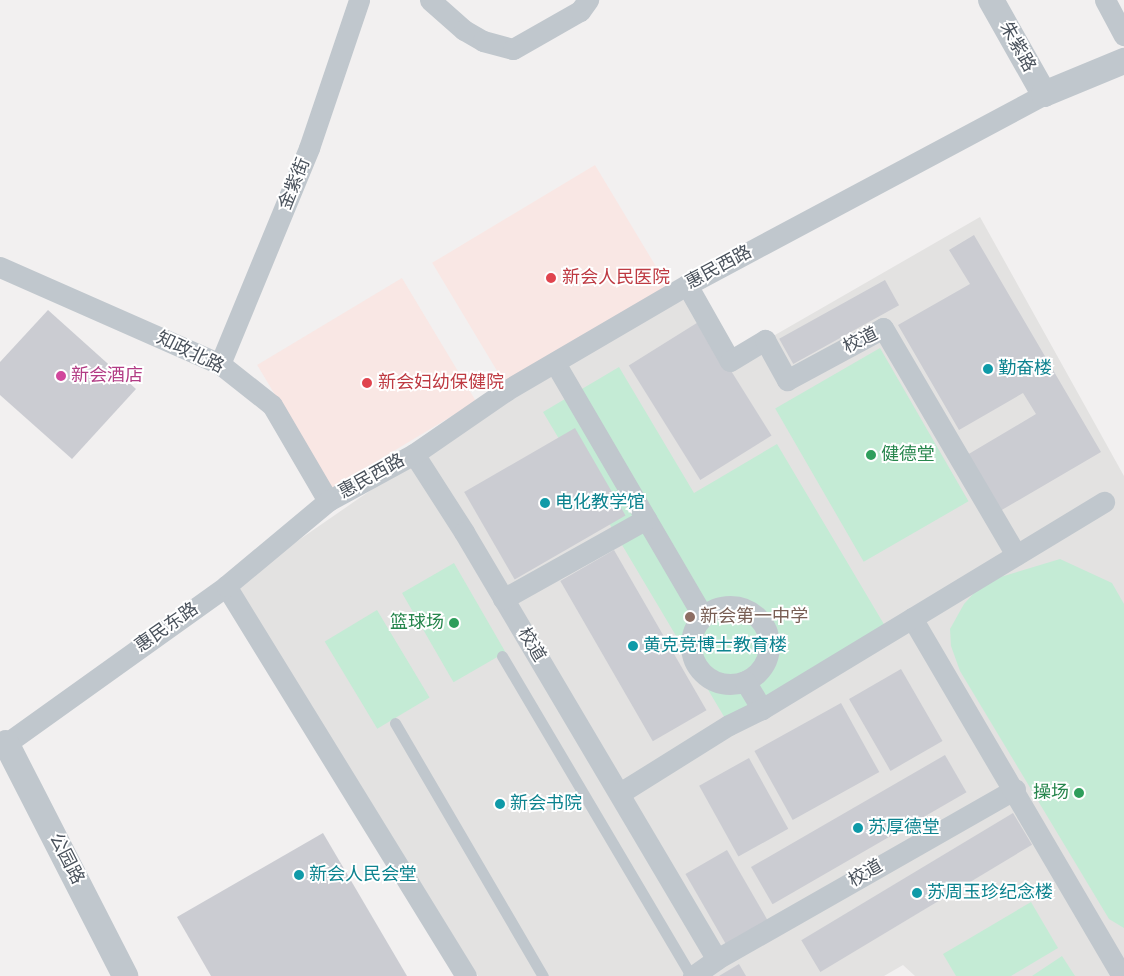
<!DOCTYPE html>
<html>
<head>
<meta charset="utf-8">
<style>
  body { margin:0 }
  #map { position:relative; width:1124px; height:976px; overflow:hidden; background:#f2f0f0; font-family:"Alegreya Sans","Noto Sans SC",sans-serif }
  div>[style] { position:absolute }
  .education>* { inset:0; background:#e3e2e1 }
  .medical>* { inset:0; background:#f9e7e4; transform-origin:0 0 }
  .green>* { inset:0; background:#c4ebd5; transform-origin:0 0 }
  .building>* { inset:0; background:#cbccd2; transform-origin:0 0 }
  .service>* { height:11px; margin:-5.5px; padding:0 5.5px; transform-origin:5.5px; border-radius:5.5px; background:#c0c7cd }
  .minor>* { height:21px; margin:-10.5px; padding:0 10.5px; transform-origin:10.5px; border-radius:10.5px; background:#c0c7cd }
  .minor>.ring { margin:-10.5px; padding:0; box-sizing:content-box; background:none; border:21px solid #c0c7cd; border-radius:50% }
  .tertiary>* { height:26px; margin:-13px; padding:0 13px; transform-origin:13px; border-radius:13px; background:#c0c7cd }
  .dots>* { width:14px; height:14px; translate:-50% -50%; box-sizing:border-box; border:2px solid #fff; border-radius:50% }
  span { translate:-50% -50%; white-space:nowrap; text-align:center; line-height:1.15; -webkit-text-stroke:4px #fff; paint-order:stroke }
  .street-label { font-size:18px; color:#4a525c }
  .health-label { font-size:18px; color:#be3a42 }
  .left { translate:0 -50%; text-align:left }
  .culture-label { font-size:18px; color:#0d838f }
  .hotel-label { font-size:18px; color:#b23c85 }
  .leisure-label { font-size:18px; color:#27864d }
  .right { translate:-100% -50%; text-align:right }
  .education-label { font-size:18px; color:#785e54 }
</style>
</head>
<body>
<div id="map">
  <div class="education">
    <i style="clip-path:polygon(980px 217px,1124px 476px,1124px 976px,915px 976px,903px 965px,884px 976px,478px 976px,235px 584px,555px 363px,687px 285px,730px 361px)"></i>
  </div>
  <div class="medical">
    <i style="left:595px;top:165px;width:150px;height:190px;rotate:59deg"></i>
    <i style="left:402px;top:278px;width:144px;height:169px;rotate:59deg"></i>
  </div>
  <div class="green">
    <i style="left:880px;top:348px;width:177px;height:121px;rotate:60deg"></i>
    <i style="clip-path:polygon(619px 367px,694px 493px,777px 444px,888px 631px,729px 725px,543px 412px)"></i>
    <i style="clip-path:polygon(1060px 559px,1112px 583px,1124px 604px,1124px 928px,1109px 919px,960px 671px,951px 646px,950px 629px,964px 604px,984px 582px)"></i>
    <i style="left:454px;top:563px;width:103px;height:60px;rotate:60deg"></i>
    <i style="left:377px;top:610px;width:102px;height:61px;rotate:59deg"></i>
    <i style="clip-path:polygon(1031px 902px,1058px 948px,1011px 976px,956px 976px,943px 954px)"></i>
    <i style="clip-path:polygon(1062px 956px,1075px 976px,1032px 976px)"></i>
  </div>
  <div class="building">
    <i style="clip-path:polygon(974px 235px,1101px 452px,1000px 511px,967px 455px,1036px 414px,1023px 393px,959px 430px,898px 325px,970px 284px,949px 250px)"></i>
    <i style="left:885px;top:280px;width:29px;height:121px;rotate:61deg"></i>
    <i style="clip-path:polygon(48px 310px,136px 389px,72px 459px,0 395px,0 362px)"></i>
    <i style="left:700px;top:321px;width:135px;height:84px;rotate:58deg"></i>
    <i style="left:575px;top:428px;width:101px;height:128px;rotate:60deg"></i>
    <i style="left:614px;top:550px;width:185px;height:62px;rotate:60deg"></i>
    <i style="left:901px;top:669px;width:83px;height:60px;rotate:60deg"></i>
    <i style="left:841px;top:703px;width:79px;height:99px;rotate:61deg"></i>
    <i style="left:945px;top:755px;width:43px;height:224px;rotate:60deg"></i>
    <i style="left:749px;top:758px;width:81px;height:57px;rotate:61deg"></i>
    <i style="left:1013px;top:813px;width:37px;height:247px;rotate:59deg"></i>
    <i style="clip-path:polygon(323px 833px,407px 976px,211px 976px,177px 917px)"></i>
    <i style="left:727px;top:850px;width:81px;height:48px;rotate:60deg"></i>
    <i style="clip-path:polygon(739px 964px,746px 976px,719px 976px)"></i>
  </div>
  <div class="service">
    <i style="left:502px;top:656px;width:372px;rotate:59.4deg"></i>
    <i style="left:395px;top:723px;width:293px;rotate:59.7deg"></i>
  </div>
  <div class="minor">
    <i style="left:430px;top:0;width:45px;rotate:41.4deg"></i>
    <i style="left:464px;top:30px;width:22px;rotate:30deg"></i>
    <i style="left:483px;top:41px;width:31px;rotate:15deg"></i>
    <i style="left:513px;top:49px;width:77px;rotate:-29.6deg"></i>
    <i style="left:580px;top:11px;width:14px;rotate:-54deg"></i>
    <i style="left:1105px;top:0;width:40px;rotate:62deg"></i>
    <i style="left:0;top:267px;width:240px;rotate:23.8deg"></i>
    <i style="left:220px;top:364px;width:66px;rotate:38.3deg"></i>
    <i style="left:272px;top:405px;width:111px;rotate:59.7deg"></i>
    <i style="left:687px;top:285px;width:87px;rotate:60.5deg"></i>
    <i style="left:730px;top:361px;width:41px;rotate:-31deg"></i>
    <i style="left:765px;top:340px;width:46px;rotate:61.2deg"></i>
    <i style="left:787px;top:380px;width:109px;rotate:-28.4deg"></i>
    <i style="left:883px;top:328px;width:263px;rotate:59.6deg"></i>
    <i style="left:555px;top:363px;width:293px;rotate:59.7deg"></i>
    <i style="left:220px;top:364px;width:234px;rotate:-67.6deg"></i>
    <i style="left:309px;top:148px;width:156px;rotate:-71.3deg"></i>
    <i style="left:414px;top:454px;width:93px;rotate:57.3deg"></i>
    <i style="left:464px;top:532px;width:496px;rotate:59.4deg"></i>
    <i style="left:717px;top:959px;width:343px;rotate:-29.7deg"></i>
    <i style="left:226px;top:586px;width:458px;rotate:58.4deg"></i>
    <i style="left:503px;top:599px;width:164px;rotate:-29.2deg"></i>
    <i class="ring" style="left:691px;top:606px;width:57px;height:57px"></i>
    <i style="left:912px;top:618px;width:415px;rotate:59.6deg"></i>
    <i style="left:745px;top:681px;width:33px;rotate:59deg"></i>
    <i style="left:762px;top:709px;width:400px;rotate:-31.2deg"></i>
    <i style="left:0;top:748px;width:278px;rotate:-35.6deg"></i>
    <i style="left:226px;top:586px;width:133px;rotate:-39.8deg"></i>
    <i style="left:328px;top:501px;width:98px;rotate:-28.7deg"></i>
    <i style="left:414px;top:454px;width:113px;rotate:-34.5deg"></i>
    <i style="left:507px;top:390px;width:208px;rotate:-30.3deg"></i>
    <i style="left:687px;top:285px;width:405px;rotate:-28.1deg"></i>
    <i style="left:620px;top:793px;width:128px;rotate:-32deg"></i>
    <i style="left:729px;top:725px;width:37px;rotate:-26deg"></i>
    <i style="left:693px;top:976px;width:29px;rotate:-35deg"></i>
  </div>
  <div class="tertiary">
    <i style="left:991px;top:0;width:108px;rotate:60.6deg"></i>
    <i style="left:1044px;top:94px;width:87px;rotate:-22.4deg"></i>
    <i style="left:6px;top:743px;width:262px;rotate:62.9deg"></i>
  </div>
  <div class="dots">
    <i style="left:551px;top:278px;background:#e0444e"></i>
    <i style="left:988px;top:369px;background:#0f9aa8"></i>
    <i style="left:61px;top:376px;background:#d1479c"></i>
    <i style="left:367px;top:383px;background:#e0444e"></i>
    <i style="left:871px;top:455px;background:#2e9e5b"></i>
    <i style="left:545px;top:503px;background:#0f9aa8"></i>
    <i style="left:690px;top:617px;background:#8d6e63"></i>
    <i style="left:454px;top:623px;background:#2e9e5b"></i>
    <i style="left:633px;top:646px;background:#0f9aa8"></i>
    <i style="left:1079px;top:793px;background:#2e9e5b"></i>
    <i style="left:500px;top:804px;background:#0f9aa8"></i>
    <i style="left:858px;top:828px;background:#0f9aa8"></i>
    <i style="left:299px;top:875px;background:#0f9aa8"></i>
    <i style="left:917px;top:893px;background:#0f9aa8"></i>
  </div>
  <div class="street-label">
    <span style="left:1017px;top:47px;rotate:61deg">朱紫路</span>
    <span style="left:295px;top:184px;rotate:-68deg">金紫街</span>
    <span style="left:719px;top:268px;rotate:-28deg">惠民西路</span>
    <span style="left:861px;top:341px;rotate:-26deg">校道</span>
    <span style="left:190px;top:353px;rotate:26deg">知政北路</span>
    <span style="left:372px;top:477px;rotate:-29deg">惠民西路</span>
    <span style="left:167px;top:628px;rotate:-35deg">惠民东路</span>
    <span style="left:531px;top:645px;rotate:59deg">校道</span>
    <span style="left:66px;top:859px;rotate:63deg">公园路</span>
    <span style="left:866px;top:874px;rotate:-30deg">校道</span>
  </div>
  <div class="health-label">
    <span class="left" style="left:562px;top:278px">新会人民医院</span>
    <span class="left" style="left:378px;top:383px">新会妇幼保健院</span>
  </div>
  <div class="culture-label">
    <span class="left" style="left:998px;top:369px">勤奋楼</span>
    <span class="left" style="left:555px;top:503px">电化教学馆</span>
    <span class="left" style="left:643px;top:646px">黄克竞博士教育楼</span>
    <span class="left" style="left:510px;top:804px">新会书院</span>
    <span class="left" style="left:868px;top:828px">苏厚德堂</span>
    <span class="left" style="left:309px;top:875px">新会人民会堂</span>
    <span class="left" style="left:927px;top:893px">苏周玉珍纪念楼</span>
  </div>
  <div class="hotel-label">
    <span class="left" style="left:71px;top:376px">新会酒店</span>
  </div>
  <div class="leisure-label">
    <span class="left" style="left:881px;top:455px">健德堂</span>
    <span class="right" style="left:444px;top:623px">篮球场</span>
    <span class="right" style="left:1069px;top:793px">操场</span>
  </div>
  <div class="education-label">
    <span class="left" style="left:700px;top:617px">新会第一中学</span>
  </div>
</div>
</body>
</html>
